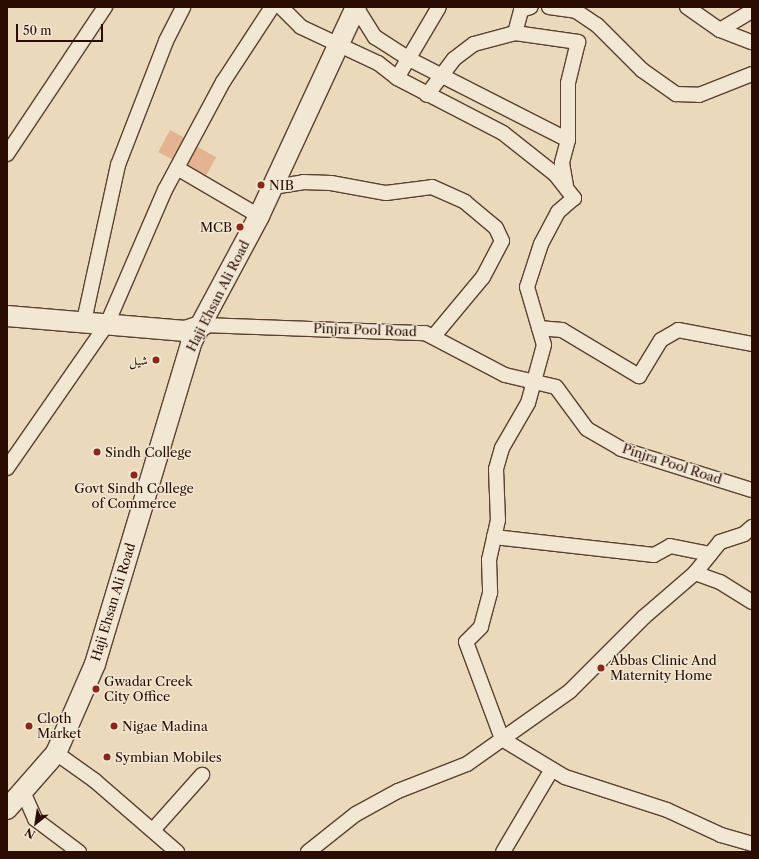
<!DOCTYPE html>
<html>
<head>
<meta charset="utf-8">
<style>
  body { margin:0 }
  #map { position:relative; width:759px; height:859px; overflow:hidden; background:#eadabb; font-family:"Libre Caslon Text",Amiri,serif }
  div>[style] { position:absolute }
  .building>* { inset:0; background:#e4b392; transform-origin:0 0 }
  .roads { filter:drop-shadow(1px 0 #5a4030) drop-shadow(-1px 0 #5a4030) drop-shadow(0 1px #5a4030) drop-shadow(0 -1px #5a4030) }
  .street>* { height:14px; margin:-7px; padding:0 7px; transform-origin:7px; border-radius:7px; background:#f1e7d3 }
  .secondary>* { height:20px; margin:-10px; padding:0 10px; transform-origin:10px; border-radius:10px; background:#f1e7d3 }
  .dots>* { width:11px; height:11px; translate:-50% -50%; box-sizing:border-box; border:2px solid #f1e7d3; border-radius:50% }
  span { translate:-50% -50%; white-space:nowrap; text-align:center; line-height:1.15; -webkit-text-stroke:3px #f1e7d3; paint-order:stroke }
  .poi-label { font-size:13px; color:#2a0c02 }
  .left { translate:0 -50%; text-align:left }
  .right { translate:-100% -50%; text-align:right }
  .street-label { font-size:13px; color:#2a0c02 }
  .frame { position:absolute; inset:0; border:8px solid #2a0c02; pointer-events:none }
  .north { position:absolute; left:16px; top:803px; width:40px; height:40px; -webkit-text-stroke:3px #f1e7d3; paint-order:stroke; rotate:210deg; font-size:11px; font-weight:700; line-height:16px; text-align:center; color:#2a0c02 }
  .north::after { content:''; display:block; margin:auto; width:14px; height:18px; background:#2a0c02; clip-path:polygon(50% 0,100% 100%,50% 72%,0 100%) }
  .scale { position:absolute; left:16px; top:24px; width:87px; height:18px; box-sizing:border-box; border:2px solid #2a0c02; border-top:0; padding-left:5px; font-size:12px; line-height:14px; white-space:nowrap; color:#2a0c02; -webkit-text-stroke:3px #f1e7d3; paint-order:stroke }
</style>
</head>
<body>
<div id="map">
  <div class="building">
    <i style="left:170px;top:130px;width:17px;height:25px;rotate:28deg"></i>
    <i style="left:196px;top:146px;width:23px;height:30px;rotate:29deg"></i>
  </div>
  <div class="roads">
    <div class="street">
      <i style="left:281px;top:7px;width:28px;rotate:45deg"></i>
      <i style="left:301px;top:27px;width:85px;rotate:25.1deg"></i>
      <i style="left:378px;top:63px;width:24px;rotate:38deg"></i>
      <i style="left:397px;top:78px;width:82px;rotate:-59.4deg"></i>
      <i style="left:356px;top:7px;width:36px;rotate:58deg"></i>
      <i style="left:375px;top:37px;width:40px;rotate:32.9deg"></i>
      <i style="left:409px;top:59px;width:178px;rotate:27deg"></i>
      <i style="left:549px;top:7px;width:27px;rotate:8deg"></i>
      <i style="left:576px;top:11px;width:25px;rotate:34deg"></i>
      <i style="left:597px;top:25px;width:64px;rotate:45deg"></i>
      <i style="left:642px;top:70px;width:42px;rotate:35.2deg"></i>
      <i style="left:676px;top:94px;width:23px;rotate:2deg"></i>
      <i style="left:699px;top:95px;width:57px;rotate:-21.6deg"></i>
      <i style="left:687px;top:7px;width:40px;rotate:34.9deg"></i>
      <i style="left:720px;top:30px;width:37px;rotate:-31deg"></i>
      <i style="left:720px;top:30px;width:34px;rotate:21deg"></i>
      <i style="left:515px;top:33px;width:24px;rotate:-75deg"></i>
      <i style="left:521px;top:10px;width:10px;rotate:-17deg"></i>
      <i style="left:397px;top:78px;width:119px;rotate:27.4deg"></i>
      <i style="left:503px;top:133px;width:66px;rotate:38.3deg"></i>
      <i style="left:555px;top:174px;width:31px;rotate:52deg"></i>
      <i style="left:574px;top:198px;width:21px;rotate:139deg"></i>
      <i style="left:558px;top:212px;width:36px;rotate:118deg"></i>
      <i style="left:541px;top:244px;width:45px;rotate:108deg"></i>
      <i style="left:527px;top:287px;width:60px;rotate:73.7deg"></i>
      <i style="left:544px;top:345px;width:60px;rotate:105.4deg"></i>
      <i style="left:528px;top:403px;width:52px;rotate:120deg"></i>
      <i style="left:502px;top:448px;width:22px;rotate:106deg"></i>
      <i style="left:496px;top:469px;width:51px;rotate:87.8deg"></i>
      <i style="left:498px;top:520px;width:41px;rotate:102.7deg"></i>
      <i style="left:489px;top:560px;width:33px;rotate:88deg"></i>
      <i style="left:490px;top:593px;width:35px;rotate:105deg"></i>
      <i style="left:481px;top:627px;width:21px;rotate:135deg"></i>
      <i style="left:466px;top:642px;width:103px;rotate:69.6deg"></i>
      <i style="left:502px;top:739px;width:74px;rotate:31.1deg"></i>
      <i style="left:565px;top:777px;width:107px;rotate:17.9deg"></i>
      <i style="left:667px;top:810px;width:60px;rotate:24.8deg"></i>
      <i style="left:721px;top:835px;width:32px;rotate:16deg"></i>
      <i style="left:427px;top:95px;width:45px;rotate:-53.1deg"></i>
      <i style="left:454px;top:59px;width:25px;rotate:-37deg"></i>
      <i style="left:474px;top:44px;width:42px;rotate:-15deg"></i>
      <i style="left:515px;top:33px;width:64px;rotate:8.1deg"></i>
      <i style="left:578px;top:42px;width:42px;rotate:103.7deg"></i>
      <i style="left:568px;top:83px;width:57px;rotate:90deg"></i>
      <i style="left:568px;top:140px;width:24px;rotate:105deg"></i>
      <i style="left:562px;top:163px;width:23px;rotate:80deg"></i>
      <i style="left:7px;top:154px;width:177px;rotate:-56.3deg"></i>
      <i style="left:177px;top:168px;width:95px;rotate:30.3deg"></i>
      <i style="left:273px;top:187px;width:30px;rotate:-9deg"></i>
      <i style="left:303px;top:182px;width:28px;rotate:2deg"></i>
      <i style="left:331px;top:183px;width:56px;rotate:10.3deg"></i>
      <i style="left:386px;top:193px;width:46px;rotate:-7.4deg"></i>
      <i style="left:432px;top:187px;width:36px;rotate:24deg"></i>
      <i style="left:465px;top:202px;width:40px;rotate:40deg"></i>
      <i style="left:496px;top:228px;width:14px;rotate:65deg"></i>
      <i style="left:502px;top:241px;width:41px;rotate:117.8deg"></i>
      <i style="left:483px;top:277px;width:78px;rotate:129.8deg"></i>
      <i style="left:84px;top:321px;width:160px;rotate:-77.7deg"></i>
      <i style="left:118px;top:165px;width:133px;rotate:-68.8deg"></i>
      <i style="left:166px;top:41px;width:38px;rotate:-63deg"></i>
      <i style="left:203px;top:325px;width:222px;rotate:2.1deg"></i>
      <i style="left:425px;top:333px;width:90px;rotate:27.7deg"></i>
      <i style="left:505px;top:375px;width:52px;rotate:13.2deg"></i>
      <i style="left:556px;top:387px;width:52px;rotate:53.6deg"></i>
      <i style="left:587px;top:429px;width:39px;rotate:30deg"></i>
      <i style="left:621px;top:449px;width:137px;rotate:17.4deg"></i>
      <i style="left:539px;top:328px;width:23px;rotate:5deg"></i>
      <i style="left:562px;top:330px;width:90px;rotate:30.9deg"></i>
      <i style="left:639px;top:376px;width:42px;rotate:-58.6deg"></i>
      <i style="left:661px;top:340px;width:20px;rotate:-30deg"></i>
      <i style="left:678px;top:330px;width:75px;rotate:10.7deg"></i>
      <i style="left:7px;top:468px;width:175px;rotate:-55.2deg"></i>
      <i style="left:107px;top:324px;width:146px;rotate:-66.6deg"></i>
      <i style="left:165px;top:190px;width:123px;rotate:-61.8deg"></i>
      <i style="left:223px;top:82px;width:90px;rotate:-56.8deg"></i>
      <i style="left:494px;top:537px;width:161px;rotate:6.4deg"></i>
      <i style="left:654px;top:555px;width:18px;rotate:-29deg"></i>
      <i style="left:670px;top:546px;width:41px;rotate:11.3deg"></i>
      <i style="left:695px;top:573px;width:27px;rotate:20deg"></i>
      <i style="left:720px;top:582px;width:38px;rotate:32deg"></i>
      <i style="left:56px;top:753px;width:47px;rotate:35.4deg"></i>
      <i style="left:94px;top:780px;width:110px;rotate:40.9deg"></i>
      <i style="left:24px;top:794px;width:27px;rotate:66deg"></i>
      <i style="left:35px;top:819px;width:55px;rotate:36.9deg"></i>
      <i style="left:153px;top:830px;width:74px;rotate:-48.3deg"></i>
      <i style="left:308px;top:852px;width:61px;rotate:-38.4deg"></i>
      <i style="left:356px;top:814px;width:48px;rotate:-28.7deg"></i>
      <i style="left:398px;top:791px;width:74px;rotate:-21.4deg"></i>
      <i style="left:467px;top:764px;width:126px;rotate:-35.3deg"></i>
      <i style="left:570px;top:691px;width:105px;rotate:-45deg"></i>
      <i style="left:644px;top:617px;width:67px;rotate:-40.8deg"></i>
      <i style="left:695px;top:573px;width:40px;rotate:-51deg"></i>
      <i style="left:720px;top:542px;width:25px;rotate:-18deg"></i>
      <i style="left:744px;top:534px;width:11px;rotate:-41deg"></i>
      <i style="left:503px;top:852px;width:96px;rotate:-59.4deg"></i>
    </div>
    <div class="secondary">
      <i style="left:7px;top:316px;width:179px;rotate:4.8deg"></i>
      <i style="left:185px;top:331px;width:19px;rotate:-18deg"></i>
      <i style="left:7px;top:809px;width:74px;rotate:-48.8deg"></i>
      <i style="left:56px;top:753px;width:97px;rotate:-66.3deg"></i>
      <i style="left:95px;top:664px;width:335px;rotate:-73.3deg"></i>
      <i style="left:191px;top:343px;width:144px;rotate:-61.8deg"></i>
      <i style="left:259px;top:216px;width:230px;rotate:-65.1deg"></i>
    </div>
  </div>
  <div class="dots">
    <i style="left:261px;top:185px;background:#8f2418"></i>
    <i style="left:240px;top:227px;background:#8f2418"></i>
    <i style="left:156px;top:360px;background:#8f2418"></i>
    <i style="left:97px;top:452px;background:#8f2418"></i>
    <i style="left:134px;top:475px;background:#8f2418"></i>
    <i style="left:601px;top:668px;background:#8f2418"></i>
    <i style="left:96px;top:689px;background:#8f2418"></i>
    <i style="left:29px;top:726px;background:#8f2418"></i>
    <i style="left:114px;top:726px;background:#8f2418"></i>
    <i style="left:107px;top:757px;background:#8f2418"></i>
  </div>
  <div class="poi-label">
    <span class="left" style="left:269px;top:185px">NIB</span>
    <span class="right" style="left:232px;top:227px">MCB</span>
    <span class="right" style="left:148px;top:360px">شیل</span>
    <span class="left" style="left:105px;top:452px">Sindh College</span>
    <span style="left:134px;top:496px">Govt Sindh College<br>of Commerce</span>
    <span class="left" style="left:610px;top:668px">Abbas Clinic And<br>Maternity Home</span>
    <span class="left" style="left:104px;top:689px">Gwadar Creek<br>City Office</span>
    <span class="left" style="left:37px;top:726px">Cloth<br>Market</span>
    <span class="left" style="left:122px;top:726px">Nigae Madina</span>
    <span class="left" style="left:115px;top:757px">Symbian Mobiles</span>
  </div>
  <div class="street-label">
    <span style="left:218px;top:296px;rotate:-63deg">Haji Ehsan Ali Road</span>
    <span style="left:365px;top:330px;rotate:2deg">Pinjra Pool Road</span>
    <span style="left:672px;top:464px;rotate:18deg">Pinjra Pool Road</span>
    <span style="left:113px;top:602px;rotate:-73deg">Haji Ehsan Ali Road</span>
  </div>
  <div class="frame"></div>
  <div class="north">N</div>
  <div class="scale">50 m</div>
</div>
</body>
</html>
